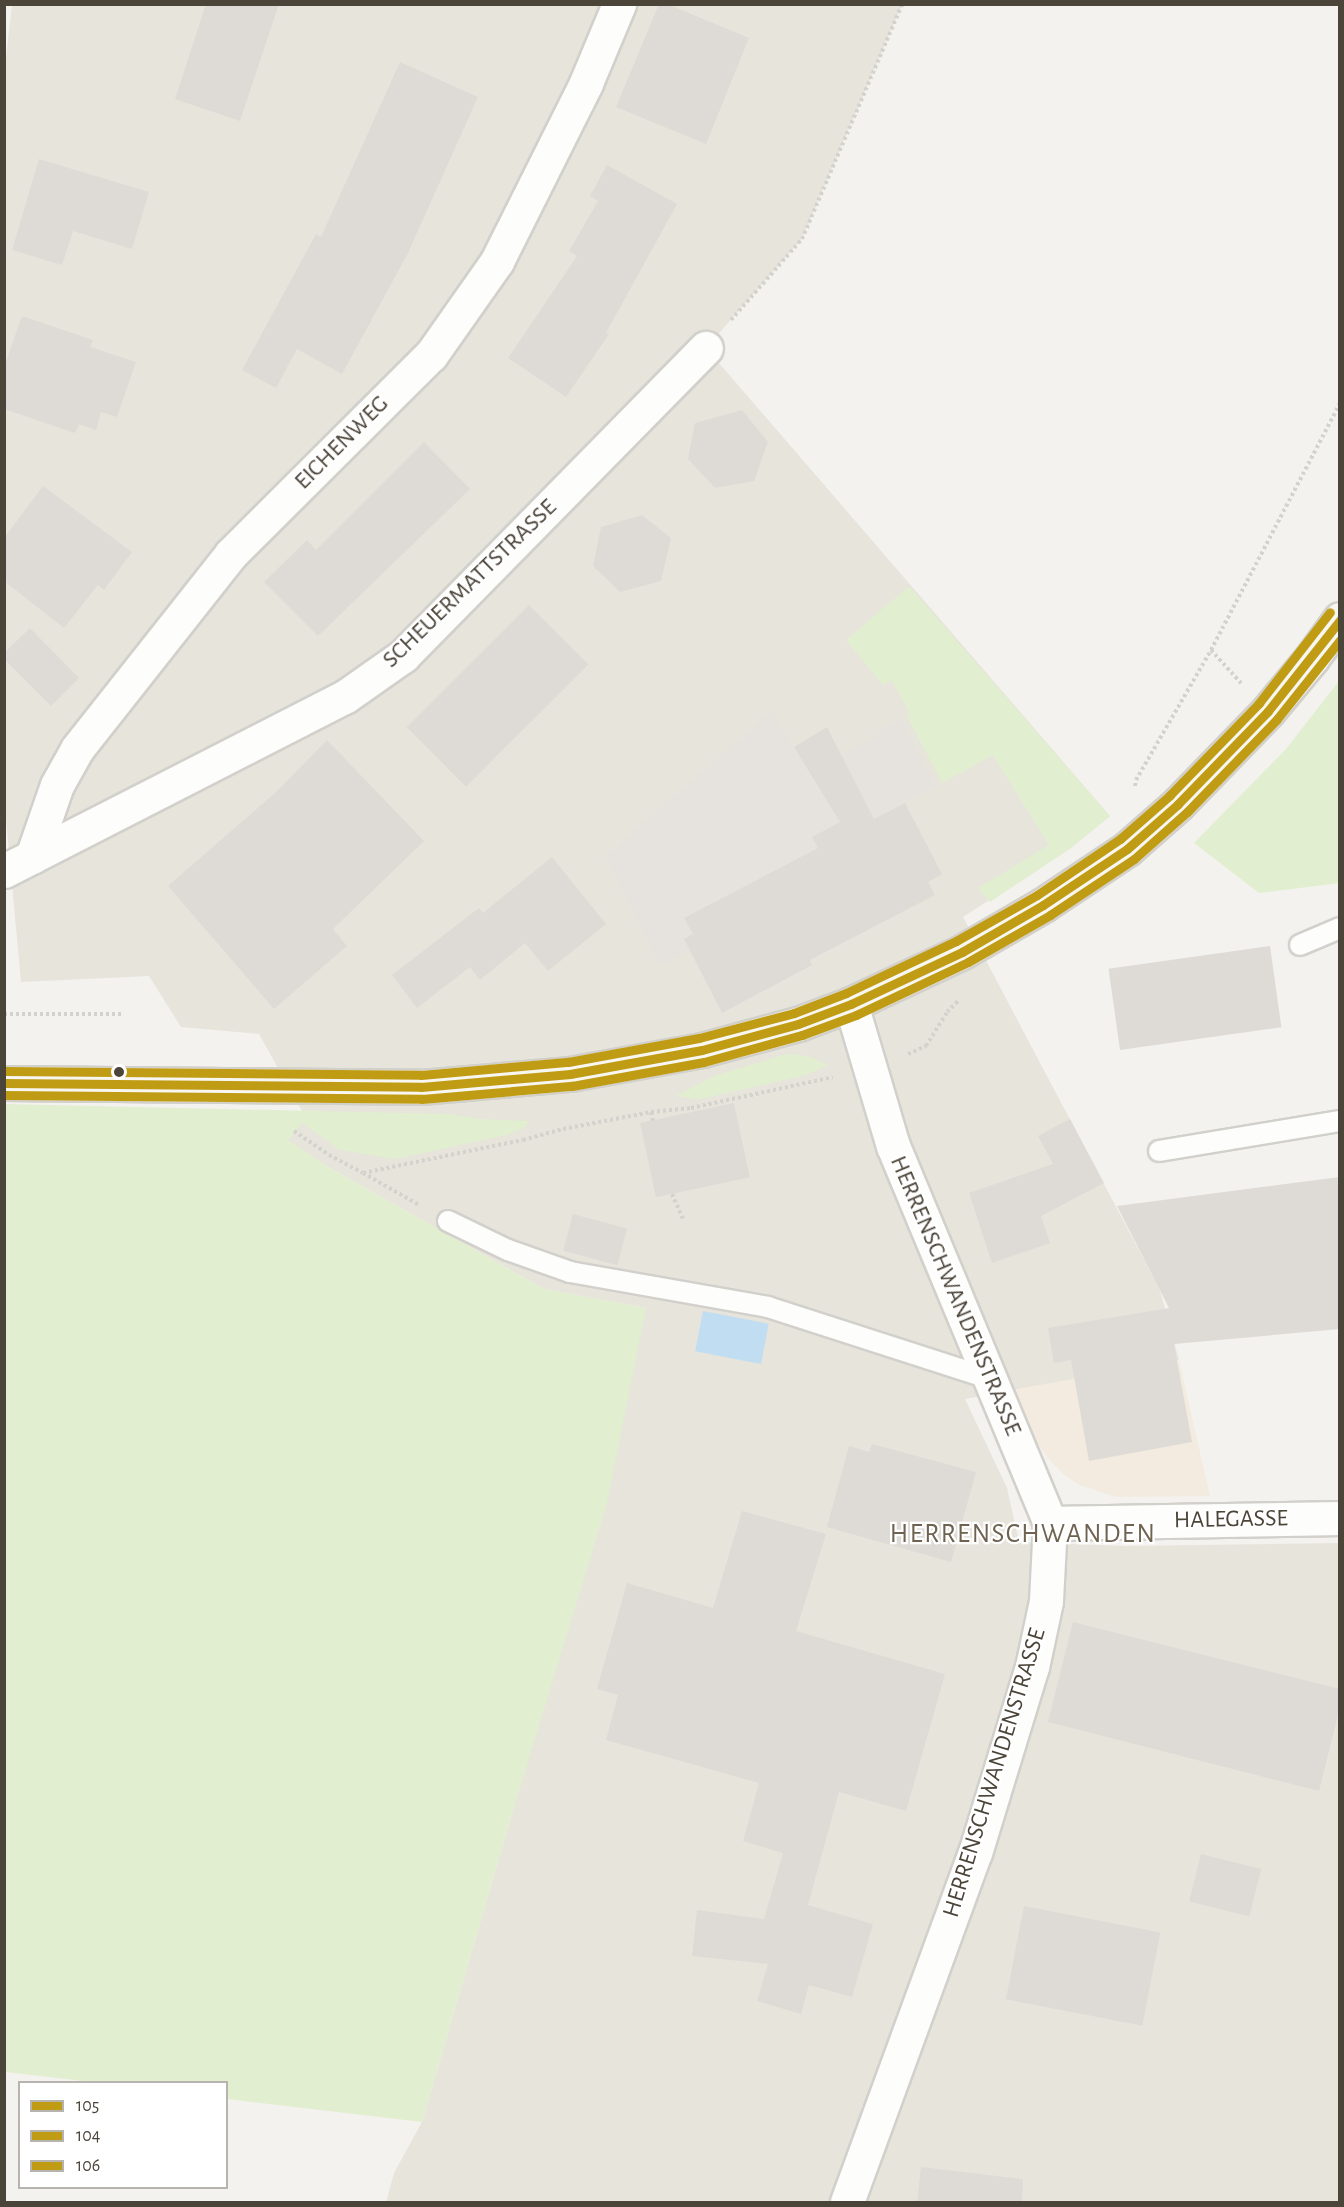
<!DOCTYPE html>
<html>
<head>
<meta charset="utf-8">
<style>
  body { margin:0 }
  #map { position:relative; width:1344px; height:2207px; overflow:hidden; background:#f4f2ee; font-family:"Alegreya Sans",sans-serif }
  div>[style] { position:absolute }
  .residential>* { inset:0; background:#e7e4dc }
  .commercial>* { inset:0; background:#f3ebdf }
  .green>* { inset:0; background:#e1eecf }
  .parking>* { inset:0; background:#e6e3df }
  .water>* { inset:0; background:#c0ddf1; transform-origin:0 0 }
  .building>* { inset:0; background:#dedbd6; transform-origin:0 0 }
  .path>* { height:4px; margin-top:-2px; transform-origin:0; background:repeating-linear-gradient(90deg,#d3d2cc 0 3px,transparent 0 6px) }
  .roads { filter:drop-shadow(2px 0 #d2d0cb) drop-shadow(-2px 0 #d2d0cb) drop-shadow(0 2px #d2d0cb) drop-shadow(0 -2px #d2d0cb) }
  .service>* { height:20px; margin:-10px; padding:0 10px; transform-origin:10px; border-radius:10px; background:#fdfdfc }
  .minor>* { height:33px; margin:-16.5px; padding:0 16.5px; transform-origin:16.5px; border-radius:16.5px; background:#fdfdfc }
  .secondary>* { height:33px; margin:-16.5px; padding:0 16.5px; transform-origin:16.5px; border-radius:16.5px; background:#f7f6f1 }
  .bus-1>* { height:9px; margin:-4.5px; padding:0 4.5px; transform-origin:4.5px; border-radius:4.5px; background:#c09c14 }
  .bus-2>* { height:9px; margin:-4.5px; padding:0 4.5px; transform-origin:4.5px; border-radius:4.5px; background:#c09c14 }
  .bus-3>* { height:9px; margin:-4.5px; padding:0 4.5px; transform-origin:4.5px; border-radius:4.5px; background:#c09c14 }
  .dots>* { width:16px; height:16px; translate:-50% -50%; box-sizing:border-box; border:3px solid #fff; border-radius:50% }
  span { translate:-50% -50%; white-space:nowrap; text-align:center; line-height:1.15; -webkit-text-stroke:4.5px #fff; paint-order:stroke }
  .street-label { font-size:24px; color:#4b4439 }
  .quarter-label { font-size:27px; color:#6e6250; letter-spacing:1.5px }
  .frame { position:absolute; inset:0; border:6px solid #4b4439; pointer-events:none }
  .legend { position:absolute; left:18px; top:2081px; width:210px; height:108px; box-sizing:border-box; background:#fff; border:2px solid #b7b4b0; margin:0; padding:8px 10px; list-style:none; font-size:18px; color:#4b4439 }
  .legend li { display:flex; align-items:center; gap:12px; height:30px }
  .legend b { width:30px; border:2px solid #b7b4b0 }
</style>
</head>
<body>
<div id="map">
  <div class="residential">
    <i style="clip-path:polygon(12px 5px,902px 5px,802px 239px,706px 348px,1110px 816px,1071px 848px,963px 917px,1160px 1290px,1179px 1360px,965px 1399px,1007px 1488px,1019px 1542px,1125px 1546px,1339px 1543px,1339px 2202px,386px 2202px,394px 2173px,422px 2122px,511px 1817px,646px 1308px,544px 1289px,330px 1168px,287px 1140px,302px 1123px,302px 1111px,259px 1034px,181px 1027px,149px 976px,21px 982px,4px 798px,4px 75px)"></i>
  </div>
  <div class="commercial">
    <i style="clip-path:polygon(1179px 1360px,1210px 1496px,1115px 1497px,1079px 1485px,1063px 1474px,1047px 1457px,1033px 1437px,1012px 1390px)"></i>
  </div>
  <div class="green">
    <i style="clip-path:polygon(909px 586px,1110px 816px,1071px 848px,990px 902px,978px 888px,1049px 845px,993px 755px,942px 783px,907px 716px,910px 714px,892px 680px,883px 685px,846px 640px)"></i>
    <i style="clip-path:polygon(1339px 681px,1339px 883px,1259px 893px,1194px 843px,1286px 749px)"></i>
    <i style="clip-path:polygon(786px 1054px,808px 1056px,828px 1065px,806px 1075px,700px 1099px,676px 1096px,714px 1076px)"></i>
    <i style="clip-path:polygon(5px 1104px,450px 1114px,480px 1119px,529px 1121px,525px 1127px,507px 1135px,395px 1159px,340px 1150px,302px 1123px,288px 1140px,330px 1168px,544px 1289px,646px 1308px,606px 1507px,511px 1817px,422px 2122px,227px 2099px,226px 2082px,92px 2082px,5px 2072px)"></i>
  </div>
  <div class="parking">
    <i style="clip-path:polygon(772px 711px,811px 774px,901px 719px,936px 785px,874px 819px,868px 807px,812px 837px,818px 848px,684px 918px,693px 934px,684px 939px,690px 950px,660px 966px,605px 856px)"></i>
  </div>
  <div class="water">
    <i style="left:703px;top:1311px;width:67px;height:41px;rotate:11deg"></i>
  </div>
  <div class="building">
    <i style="clip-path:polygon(206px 4px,279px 4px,240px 121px,175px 99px)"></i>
    <i style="clip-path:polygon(659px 4px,667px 4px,749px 38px,706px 144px,616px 107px)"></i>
    <i style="clip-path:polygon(400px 62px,478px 97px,408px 253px,342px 374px,297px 349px,276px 388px,242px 370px,316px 234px,321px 237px)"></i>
    <i style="clip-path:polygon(39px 159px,149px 192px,132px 249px,73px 231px,62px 265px,12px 250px)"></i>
    <i style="clip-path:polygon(607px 165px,677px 204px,606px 333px,609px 334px,566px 397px,508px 358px,577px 256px,569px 251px,598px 201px,590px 196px)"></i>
    <i style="clip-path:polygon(22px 316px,93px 340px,90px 347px,136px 362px,117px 417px,101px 412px,96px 430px,79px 424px,75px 433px,4px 409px,4px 367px)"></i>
    <i style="clip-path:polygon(742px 410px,768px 442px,754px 481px,715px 488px,688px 459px,695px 423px)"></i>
    <i style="clip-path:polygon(424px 442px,470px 489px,318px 636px,264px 582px,307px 540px,316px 550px)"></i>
    <i style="clip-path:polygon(43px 486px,132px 552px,104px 590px,98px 585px,64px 628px,4px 581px,4px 538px)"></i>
    <i style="clip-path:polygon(642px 515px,671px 538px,661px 581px,620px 592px,593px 566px,601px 527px)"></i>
    <i style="left:529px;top:605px;width:84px;height:173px;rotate:45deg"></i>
    <i style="clip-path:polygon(30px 628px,79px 678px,51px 706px,4px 659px,4px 653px)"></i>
    <i style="clip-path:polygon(827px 727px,874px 819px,905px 803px,942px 874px,928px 882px,935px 895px,810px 960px,812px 965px,722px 1013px,684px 939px,693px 934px,684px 918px,818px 848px,812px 837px,840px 822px,794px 747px)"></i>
    <i style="clip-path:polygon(327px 740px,424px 841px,333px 929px,347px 946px,274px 1009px,168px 886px,276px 792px)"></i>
    <i style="clip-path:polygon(552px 857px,606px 924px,548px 971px,525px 943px,480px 980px,470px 967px,417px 1008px,392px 975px,479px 908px,483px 913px)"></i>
    <i style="left:1270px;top:946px;width:82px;height:163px;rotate:82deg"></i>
    <i style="left:734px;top:1103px;width:76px;height:96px;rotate:78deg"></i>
    <i style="clip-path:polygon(1070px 1119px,1104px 1183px,1041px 1216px,1050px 1243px,992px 1263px,969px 1193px,1053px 1164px,1038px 1136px)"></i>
    <i style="clip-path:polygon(1340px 1177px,1340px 1329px,1174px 1344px,1192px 1442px,1089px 1461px,1071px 1360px,1054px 1363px,1048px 1328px,1169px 1308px,1117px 1206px)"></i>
    <i style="left:573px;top:1214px;width:56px;height:38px;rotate:15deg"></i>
    <i style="clip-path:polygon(872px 1444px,976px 1472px,951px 1562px,827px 1527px,849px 1446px,869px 1452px)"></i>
    <i style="clip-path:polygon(742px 1511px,826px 1534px,796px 1631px,945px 1674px,906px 1811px,839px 1792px,808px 1905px,873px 1924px,852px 1997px,809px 1985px,801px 2014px,757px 2001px,768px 1964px,692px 1956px,697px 1910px,764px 1919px,783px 1853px,743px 1841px,759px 1783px,606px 1740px,618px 1695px,597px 1689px,627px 1583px,713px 1608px)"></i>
    <i style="clip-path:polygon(1073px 1622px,1340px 1689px,1340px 1707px,1319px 1791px,1048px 1722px)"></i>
    <i style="left:1201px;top:1854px;width:62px;height:49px;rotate:14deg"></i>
    <i style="left:1024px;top:1906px;width:139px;height:95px;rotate:11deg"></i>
    <i style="clip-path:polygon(921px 2167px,1023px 2179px,1022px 2202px,917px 2202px)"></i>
  </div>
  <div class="path">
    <i style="left:731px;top:320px;width:108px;rotate:-48.8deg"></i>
    <i style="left:802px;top:239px;width:255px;rotate:-66.9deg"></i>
    <i style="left:1211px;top:650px;width:45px;rotate:47.7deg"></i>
    <i style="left:1135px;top:786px;width:6px;rotate:-81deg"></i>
    <i style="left:1136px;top:780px;width:150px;rotate:-60deg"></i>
    <i style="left:1211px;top:650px;width:279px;rotate:-62.4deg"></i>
    <i style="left:4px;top:1014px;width:120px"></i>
    <i style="left:908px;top:1054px;width:20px;rotate:-24deg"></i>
    <i style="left:926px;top:1046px;width:40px;rotate:-58deg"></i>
    <i style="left:947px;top:1012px;width:17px;rotate:-45deg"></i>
    <i style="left:651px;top:1112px;width:9px;rotate:77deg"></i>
    <i style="left:294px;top:1131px;width:42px;rotate:34.4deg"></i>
    <i style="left:329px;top:1155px;width:38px;rotate:28deg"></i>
    <i style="left:363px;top:1173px;width:163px;rotate:-11.7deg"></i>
    <i style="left:523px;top:1140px;width:41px;rotate:-15.4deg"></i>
    <i style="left:563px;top:1129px;width:90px;rotate:-10.9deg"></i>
    <i style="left:651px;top:1112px;width:40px;rotate:-5.7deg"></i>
    <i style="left:691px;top:1108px;width:145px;rotate:-12.3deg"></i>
    <i style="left:363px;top:1173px;width:64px;rotate:29.7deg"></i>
    <i style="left:672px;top:1194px;width:27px;rotate:66deg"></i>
  </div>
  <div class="roads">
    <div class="service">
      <i style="left:1300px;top:945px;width:43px;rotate:-23deg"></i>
      <i style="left:1159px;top:1151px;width:183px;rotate:-9.4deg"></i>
      <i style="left:448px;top:1221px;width:67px;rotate:25.8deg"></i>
      <i style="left:508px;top:1250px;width:66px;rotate:19.5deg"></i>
      <i style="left:570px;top:1272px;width:201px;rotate:10deg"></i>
      <i style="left:768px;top:1307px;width:231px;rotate:17.9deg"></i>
    </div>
    <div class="minor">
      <i style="left:32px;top:857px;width:76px;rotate:-70.9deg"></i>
      <i style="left:57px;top:785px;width:41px;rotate:-60.9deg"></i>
      <i style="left:77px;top:749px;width:248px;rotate:-51.7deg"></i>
      <i style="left:231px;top:554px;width:282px;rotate:-44.9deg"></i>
      <i style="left:431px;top:355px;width:115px;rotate:-54.9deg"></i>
      <i style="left:497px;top:261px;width:199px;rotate:-63.4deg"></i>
      <i style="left:586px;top:83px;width:86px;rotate:-67.3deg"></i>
      <i style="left:4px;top:871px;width:384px;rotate:-27.1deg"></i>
      <i style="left:346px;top:696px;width:70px;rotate:-35.1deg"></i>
      <i style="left:403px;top:656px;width:432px;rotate:-45.5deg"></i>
      <i style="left:1050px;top:1523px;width:290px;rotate:-1deg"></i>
      <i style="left:847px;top:2202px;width:372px;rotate:-69.9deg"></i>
      <i style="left:975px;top:1853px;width:195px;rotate:-73deg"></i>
      <i style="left:1032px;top:1667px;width:67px;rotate:-78deg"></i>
      <i style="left:1046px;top:1601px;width:78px;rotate:-87.1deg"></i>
      <i style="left:1050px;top:1523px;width:408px;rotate:-112.6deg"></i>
      <i style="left:893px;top:1146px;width:148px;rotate:-106.5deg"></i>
    </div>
    <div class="secondary">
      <i style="left:4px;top:1083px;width:417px;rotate:0.5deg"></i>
      <i style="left:421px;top:1087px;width:150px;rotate:-5deg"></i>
      <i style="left:570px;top:1074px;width:134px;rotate:-10.3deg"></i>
      <i style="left:702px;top:1050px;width:99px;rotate:-15.2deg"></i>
      <i style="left:798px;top:1024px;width:57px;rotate:-20.7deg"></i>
      <i style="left:851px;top:1004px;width:123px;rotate:-25.1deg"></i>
      <i style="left:962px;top:952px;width:94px;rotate:-30.1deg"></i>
      <i style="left:1043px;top:905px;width:101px;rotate:-33.7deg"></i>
      <i style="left:1127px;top:849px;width:68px;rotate:-41.4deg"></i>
      <i style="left:1178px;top:804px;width:129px;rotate:-45.9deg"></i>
      <i style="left:1268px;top:711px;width:69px;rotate:-50.3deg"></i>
      <i style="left:1312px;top:658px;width:48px;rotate:-54.3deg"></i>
    </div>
  </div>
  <div class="bus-1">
    <i style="left:4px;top:1083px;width:417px;rotate:0.5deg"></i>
    <i style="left:421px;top:1087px;width:150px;rotate:-5deg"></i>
    <i style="left:570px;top:1074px;width:134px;rotate:-10.3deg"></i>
    <i style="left:702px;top:1050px;width:99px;rotate:-15.2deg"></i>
    <i style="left:798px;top:1024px;width:57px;rotate:-20.7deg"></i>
    <i style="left:851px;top:1004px;width:123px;rotate:-25.1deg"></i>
    <i style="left:962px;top:952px;width:94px;rotate:-30.1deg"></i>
    <i style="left:1043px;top:905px;width:101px;rotate:-33.7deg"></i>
    <i style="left:1127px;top:849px;width:68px;rotate:-41.4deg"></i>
    <i style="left:1178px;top:804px;width:129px;rotate:-45.9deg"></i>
    <i style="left:1268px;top:711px;width:116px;rotate:-51.6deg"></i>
  </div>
  <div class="bus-2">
    <i style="left:4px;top:1095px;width:418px;rotate:0.5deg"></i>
    <i style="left:422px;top:1099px;width:151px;rotate:-5deg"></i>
    <i style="left:572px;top:1086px;width:134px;rotate:-10.3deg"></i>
    <i style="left:704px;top:1062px;width:102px;rotate:-15.4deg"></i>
    <i style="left:802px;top:1035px;width:58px;rotate:-20.3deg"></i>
    <i style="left:856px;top:1015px;width:124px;rotate:-25.3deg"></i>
    <i style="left:968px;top:962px;width:95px;rotate:-29.8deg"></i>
    <i style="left:1050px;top:915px;width:101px;rotate:-33.7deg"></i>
    <i style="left:1134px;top:859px;width:71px;rotate:-41.6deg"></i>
    <i style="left:1187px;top:812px;width:129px;rotate:-45.9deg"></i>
    <i style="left:1277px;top:719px;width:101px;rotate:-51.4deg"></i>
  </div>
  <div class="bus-3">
    <i style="left:4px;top:1071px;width:417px;rotate:0.5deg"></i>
    <i style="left:421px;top:1075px;width:148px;rotate:-5.1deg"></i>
    <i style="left:568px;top:1062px;width:133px;rotate:-10.4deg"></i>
    <i style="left:699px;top:1038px;width:98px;rotate:-14.7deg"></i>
    <i style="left:794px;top:1013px;width:56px;rotate:-21deg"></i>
    <i style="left:846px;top:993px;width:122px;rotate:-25.3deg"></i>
    <i style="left:956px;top:941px;width:93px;rotate:-29.6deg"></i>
    <i style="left:1037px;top:895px;width:100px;rotate:-34deg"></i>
    <i style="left:1120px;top:839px;width:67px;rotate:-41.3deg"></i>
    <i style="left:1170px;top:795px;width:128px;rotate:-45.9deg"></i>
    <i style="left:1259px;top:703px;width:115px;rotate:-52deg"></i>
  </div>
  <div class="dots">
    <i style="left:119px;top:1072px;background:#4b4439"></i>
  </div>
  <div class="street-label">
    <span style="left:342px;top:443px;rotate:-45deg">EICHENWEG</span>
    <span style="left:470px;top:584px;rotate:-44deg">SCHEUERMATTSTRASSE</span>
    <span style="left:955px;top:1296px;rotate:67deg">HERRENSCHWANDENSTRASSE</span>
    <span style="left:1231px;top:1520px;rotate:-1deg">HALEGASSE</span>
    <span style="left:995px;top:1773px;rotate:-73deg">HERRENSCHWANDENSTRASSE</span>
  </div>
  <div class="quarter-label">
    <span style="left:1023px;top:1534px">HERRENSCHWANDEN</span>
  </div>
  <div class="frame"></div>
  <ul class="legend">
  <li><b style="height:8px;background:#c09c14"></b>105</li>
  <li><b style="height:8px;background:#c09c14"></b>104</li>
  <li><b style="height:8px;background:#c09c14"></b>106</li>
  </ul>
</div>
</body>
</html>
